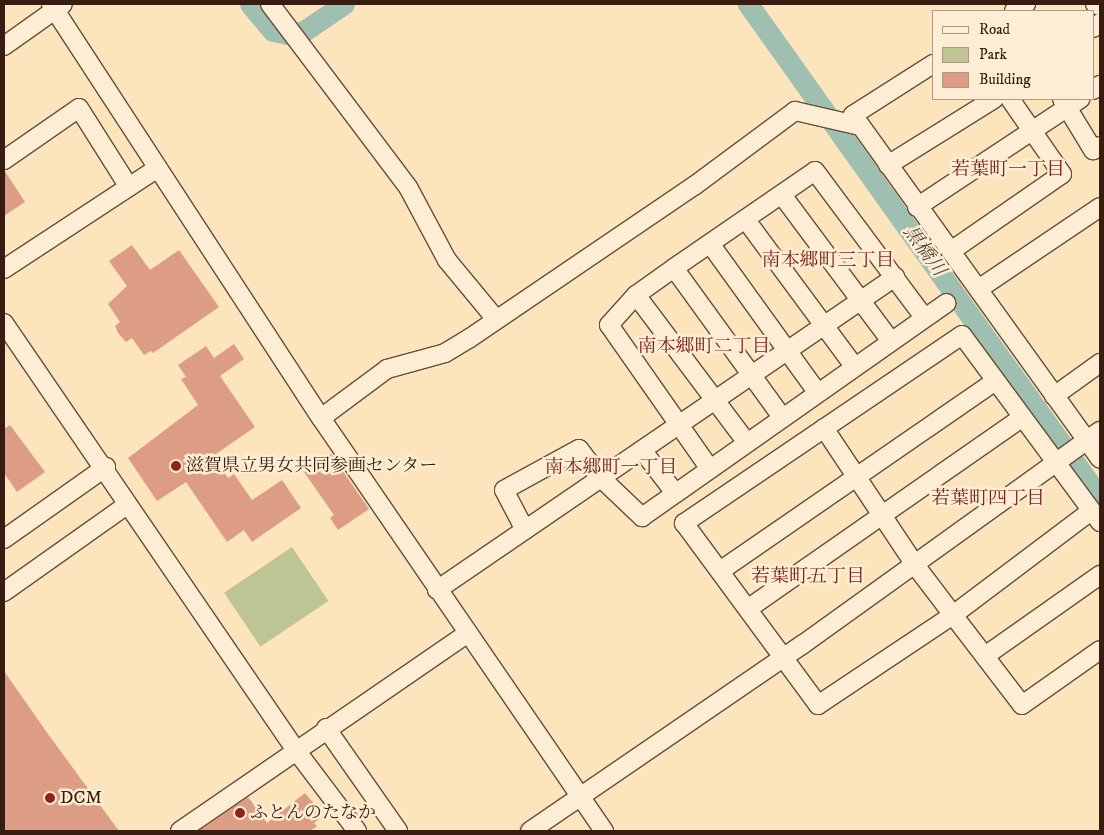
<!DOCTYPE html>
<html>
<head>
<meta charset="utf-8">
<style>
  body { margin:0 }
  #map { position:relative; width:1104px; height:835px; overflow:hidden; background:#fce4bd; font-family:"IM FELL DW Pica","Noto Serif JP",serif }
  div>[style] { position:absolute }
  .green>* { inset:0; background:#bcc593; transform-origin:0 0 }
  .river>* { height:21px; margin:-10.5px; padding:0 10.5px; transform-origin:10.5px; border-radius:10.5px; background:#9fbfb0 }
  .building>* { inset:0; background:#dd9d85 }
  .roads { filter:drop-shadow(1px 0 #684e3a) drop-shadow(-1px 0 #684e3a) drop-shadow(0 1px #684e3a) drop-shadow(0 -1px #684e3a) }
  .minor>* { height:18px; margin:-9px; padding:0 9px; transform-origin:9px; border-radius:9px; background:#fdedd4 }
  .dots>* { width:14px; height:14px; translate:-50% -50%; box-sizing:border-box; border:2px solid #fdedd4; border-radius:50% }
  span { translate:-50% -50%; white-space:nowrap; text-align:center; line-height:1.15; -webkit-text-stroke:5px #fdedd4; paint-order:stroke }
  .poi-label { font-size:18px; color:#371c0f }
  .left { translate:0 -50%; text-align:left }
  .neighbourhood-label { font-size:19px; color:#7a1f14 }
  .water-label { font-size:19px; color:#564d3f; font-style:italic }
  .frame { position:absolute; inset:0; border:5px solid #371c0f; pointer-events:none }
  .legend { position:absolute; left:932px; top:10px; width:162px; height:90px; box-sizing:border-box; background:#fdedd4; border:1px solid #ae9985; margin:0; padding:6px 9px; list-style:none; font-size:15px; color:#371c0f }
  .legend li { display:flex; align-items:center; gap:10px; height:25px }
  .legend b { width:25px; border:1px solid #ae9985 }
</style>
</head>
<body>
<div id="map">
  <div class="green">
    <i style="left:292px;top:547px;width:65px;height:82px;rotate:56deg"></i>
  </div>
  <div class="river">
    <i style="left:250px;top:4px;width:35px;rotate:50deg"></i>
    <i style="left:273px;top:31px;width:15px;rotate:11deg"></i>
    <i style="left:288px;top:34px;width:16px;rotate:-11deg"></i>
    <i style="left:304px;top:31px;width:48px;rotate:-34deg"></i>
    <i style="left:748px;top:4px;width:607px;rotate:54.53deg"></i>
  </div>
  <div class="building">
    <i style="clip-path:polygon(4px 170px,25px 202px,4px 216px)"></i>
    <i style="clip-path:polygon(132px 245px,150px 270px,179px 250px,219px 307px,153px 353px,151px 351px,144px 355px,132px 338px,126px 342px,118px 333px,115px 326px,120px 322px,108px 304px,127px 286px,109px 261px)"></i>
    <i style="clip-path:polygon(234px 344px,244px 359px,220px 376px,255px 427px,213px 456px,228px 478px,234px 474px,252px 500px,282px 480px,301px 508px,252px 542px,244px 530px,227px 542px,186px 482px,157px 501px,128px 458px,198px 405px,181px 379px,186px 377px,178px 365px,206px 346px,214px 358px)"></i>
    <i style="clip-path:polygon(10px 425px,45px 472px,17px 492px,4px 473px,4px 429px)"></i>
    <i style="clip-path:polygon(331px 454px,369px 509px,338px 530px,330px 518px,334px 515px,304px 472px)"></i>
    <i style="clip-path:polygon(4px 671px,48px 734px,119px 831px,4px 831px)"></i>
    <i style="clip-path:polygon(305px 793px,320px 811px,317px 814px,320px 818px,314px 823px,317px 826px,310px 831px,198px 831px,248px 797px,267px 823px)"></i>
  </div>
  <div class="roads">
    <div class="minor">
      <i style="left:51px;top:4px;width:494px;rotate:56.9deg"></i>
      <i style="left:321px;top:418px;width:501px;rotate:55.58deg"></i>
      <i style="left:270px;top:4px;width:229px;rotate:53deg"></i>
      <i style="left:408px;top:187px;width:83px;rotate:61.9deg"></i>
      <i style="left:447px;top:260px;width:75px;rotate:50.4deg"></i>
      <i style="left:1095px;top:4px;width:5px;rotate:22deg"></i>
      <i style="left:1014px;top:11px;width:14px;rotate:-30deg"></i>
      <i style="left:1093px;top:28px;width:9px;rotate:-36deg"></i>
      <i style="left:4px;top:46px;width:72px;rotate:-35.4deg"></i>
      <i style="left:933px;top:64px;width:95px;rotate:147.5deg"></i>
      <i style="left:853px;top:115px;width:423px;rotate:54.3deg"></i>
      <i style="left:1093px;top:90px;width:9px;rotate:-36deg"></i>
      <i style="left:1062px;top:99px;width:60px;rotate:58.7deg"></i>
      <i style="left:1093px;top:150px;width:8px;rotate:-30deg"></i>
      <i style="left:4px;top:160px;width:91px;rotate:-34.7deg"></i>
      <i style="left:79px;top:108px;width:93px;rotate:57.7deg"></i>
      <i style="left:888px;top:165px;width:125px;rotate:-31.9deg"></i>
      <i style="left:782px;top:195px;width:181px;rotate:53.3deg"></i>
      <i style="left:917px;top:207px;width:196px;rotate:-33.5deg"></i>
      <i style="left:746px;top:220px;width:182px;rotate:53.5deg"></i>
      <i style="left:711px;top:245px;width:181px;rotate:54.2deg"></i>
      <i style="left:951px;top:251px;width:135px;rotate:-34.7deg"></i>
      <i style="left:1062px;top:174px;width:91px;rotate:-124.7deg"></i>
      <i style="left:674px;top:268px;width:184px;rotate:54.1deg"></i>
      <i style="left:4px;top:269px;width:184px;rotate:-33.3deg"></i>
      <i style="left:980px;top:288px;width:145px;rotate:-34deg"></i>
      <i style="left:636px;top:295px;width:185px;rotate:53.1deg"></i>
      <i style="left:4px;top:323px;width:516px;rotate:55.66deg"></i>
      <i style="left:295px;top:749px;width:103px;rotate:52.9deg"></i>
      <i style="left:1054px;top:396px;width:57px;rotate:-35.7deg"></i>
      <i style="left:321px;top:418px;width:82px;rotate:-36.6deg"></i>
      <i style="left:387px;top:369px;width:60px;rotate:-15.4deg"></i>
      <i style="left:445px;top:353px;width:29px;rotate:-31deg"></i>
      <i style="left:470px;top:338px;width:271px;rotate:-34.2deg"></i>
      <i style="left:694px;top:186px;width:126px;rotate:-36.6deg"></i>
      <i style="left:795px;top:111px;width:67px;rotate:13deg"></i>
      <i style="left:824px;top:428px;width:164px;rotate:56.4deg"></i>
      <i style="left:915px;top:565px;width:63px;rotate:52.8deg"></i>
      <i style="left:953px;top:615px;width:173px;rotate:-37deg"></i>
      <i style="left:642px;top:450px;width:54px;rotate:52.5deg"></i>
      <i style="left:710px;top:469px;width:176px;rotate:-125deg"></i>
      <i style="left:609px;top:325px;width:40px;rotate:-48deg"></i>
      <i style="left:636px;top:295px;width:47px;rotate:-35.4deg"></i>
      <i style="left:674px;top:268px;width:171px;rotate:-34.5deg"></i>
      <i style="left:815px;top:171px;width:181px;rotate:53.3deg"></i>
      <i style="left:1100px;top:522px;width:232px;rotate:-126.4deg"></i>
      <i style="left:962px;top:335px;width:336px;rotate:145.9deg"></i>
      <i style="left:684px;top:523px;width:226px;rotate:53.6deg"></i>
      <i style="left:818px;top:705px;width:162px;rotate:-33.7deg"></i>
      <i style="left:953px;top:615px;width:113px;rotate:52.5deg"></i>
      <i style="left:1022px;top:705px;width:95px;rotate:-35.2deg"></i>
      <i style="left:525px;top:530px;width:45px;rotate:-117.7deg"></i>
      <i style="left:504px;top:490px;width:85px;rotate:-28.7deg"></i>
      <i style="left:579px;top:449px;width:36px;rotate:53deg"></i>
      <i style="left:601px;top:478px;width:57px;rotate:43.6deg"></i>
      <i style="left:642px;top:517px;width:372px;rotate:-35.1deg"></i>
      <i style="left:4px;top:539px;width:125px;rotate:-35.2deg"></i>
      <i style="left:720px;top:571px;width:334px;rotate:-34.6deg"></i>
      <i style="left:437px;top:590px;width:555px;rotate:-34.35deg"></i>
      <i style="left:4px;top:592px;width:151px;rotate:-35.3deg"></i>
      <i style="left:749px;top:608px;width:332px;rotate:-34.9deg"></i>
      <i style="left:985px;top:656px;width:141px;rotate:-35.2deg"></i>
      <i style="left:326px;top:728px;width:126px;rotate:55deg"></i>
      <i style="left:180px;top:831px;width:348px;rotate:-34.5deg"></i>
      <i style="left:530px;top:831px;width:330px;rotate:-34.4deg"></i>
      <i style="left:802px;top:645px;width:367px;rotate:-35.7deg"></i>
    </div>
  </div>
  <div class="dots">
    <i style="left:176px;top:466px;background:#8f2418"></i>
    <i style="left:50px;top:798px;background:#8f2418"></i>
    <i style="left:240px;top:813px;background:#8f2418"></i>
  </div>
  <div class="poi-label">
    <span class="left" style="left:186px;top:466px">滋賀県立男女共同参画センター</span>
    <span class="left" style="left:60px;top:798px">DCM</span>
    <span class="left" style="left:250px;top:813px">ふとんのたなか</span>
  </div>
  <div class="neighbourhood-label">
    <span style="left:1008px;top:170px">若葉町一丁目</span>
    <span style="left:828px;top:261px">南本郷町三丁目</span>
    <span style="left:704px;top:347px">南本郷町二丁目</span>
    <span style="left:611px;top:468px">南本郷町一丁目</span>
    <span style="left:988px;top:499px">若葉町四丁目</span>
    <span style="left:808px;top:577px">若葉町五丁目</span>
  </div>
  <div class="water-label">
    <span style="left:924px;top:251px;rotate:54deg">黒橋川</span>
  </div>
  <div class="frame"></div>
  <ul class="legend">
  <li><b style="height:6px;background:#fdedd4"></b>Road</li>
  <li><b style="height:14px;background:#bcc593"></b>Park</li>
  <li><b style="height:14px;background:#dd9d85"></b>Building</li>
  </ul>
</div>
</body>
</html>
